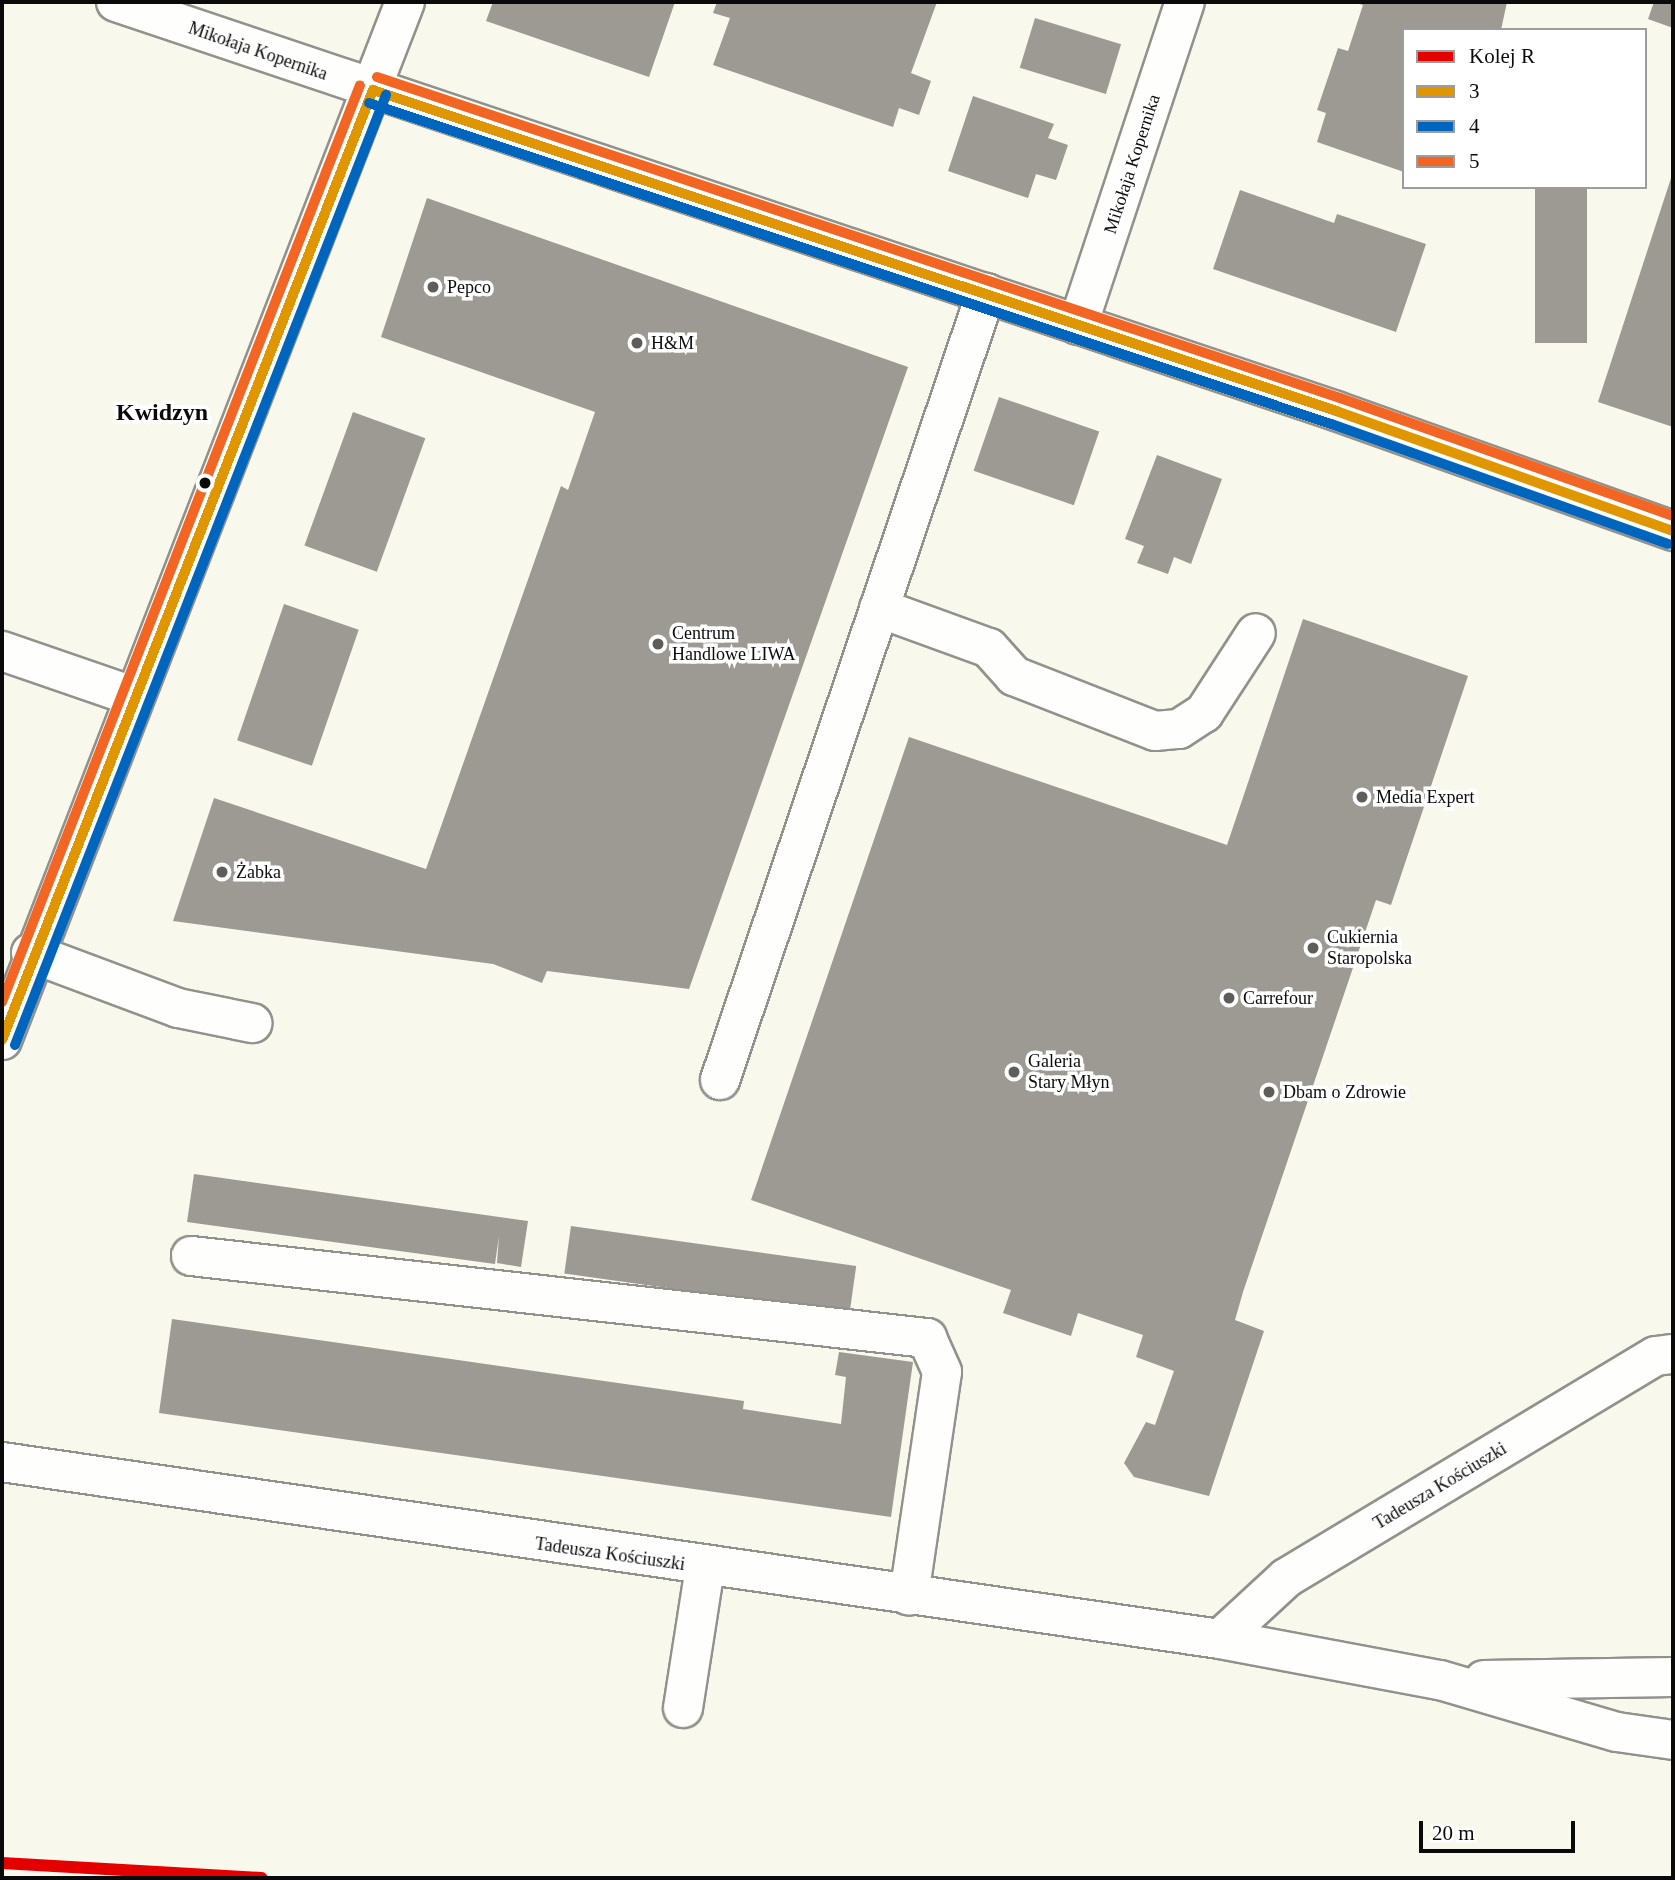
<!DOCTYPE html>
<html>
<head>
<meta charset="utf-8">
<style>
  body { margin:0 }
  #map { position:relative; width:1675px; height:1880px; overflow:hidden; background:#f9f8ed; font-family:Georgia,serif }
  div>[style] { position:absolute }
  .building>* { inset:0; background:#9c9a93; transform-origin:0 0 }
  .roads { filter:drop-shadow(2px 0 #92918c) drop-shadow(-2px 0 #92918c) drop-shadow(0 2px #92918c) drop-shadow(0 -2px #92918c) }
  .minor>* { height:38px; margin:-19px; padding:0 19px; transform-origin:19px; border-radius:19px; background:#fefefc }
  .bus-1>* { height:10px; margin:-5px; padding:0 5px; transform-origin:5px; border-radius:5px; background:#df9601 }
  .bus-2>* { height:10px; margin:-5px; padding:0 5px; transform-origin:5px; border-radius:5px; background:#0065bd }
  .bus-3>* { height:10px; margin:-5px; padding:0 5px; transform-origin:5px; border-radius:5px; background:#f26522 }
  .rail-1>* { height:12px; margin:-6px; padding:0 6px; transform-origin:6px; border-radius:6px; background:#e50000 }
  .dots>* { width:19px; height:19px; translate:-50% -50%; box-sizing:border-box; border:4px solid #fff; border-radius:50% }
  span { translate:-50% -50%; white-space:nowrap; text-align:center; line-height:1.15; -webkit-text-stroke:7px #fff; paint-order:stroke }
  .street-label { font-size:18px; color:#0a0a0a }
  .poi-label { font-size:18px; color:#0a0a0a }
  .left { translate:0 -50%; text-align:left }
  .district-label { font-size:24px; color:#0a0a0a; font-weight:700 }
  .frame { position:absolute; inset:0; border:4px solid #0a0a0a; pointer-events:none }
  .legend { position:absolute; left:1402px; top:28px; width:245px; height:161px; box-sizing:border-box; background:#fff; border:2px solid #9d9d9d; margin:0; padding:9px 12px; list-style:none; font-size:21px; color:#0a0a0a }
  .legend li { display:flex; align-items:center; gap:14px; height:35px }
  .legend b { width:35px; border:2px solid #9d9d9d }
  .scale { position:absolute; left:1419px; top:1821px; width:156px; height:32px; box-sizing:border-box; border:4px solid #0a0a0a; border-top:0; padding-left:9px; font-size:21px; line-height:24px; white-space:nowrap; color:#0a0a0a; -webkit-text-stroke:5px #fff; paint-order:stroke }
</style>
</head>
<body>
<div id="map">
  <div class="building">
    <i style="clip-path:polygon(493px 2px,675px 2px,649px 77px,486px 21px)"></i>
    <i style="clip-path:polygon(717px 2px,937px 2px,911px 73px,931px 81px,919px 115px,899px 108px,893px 127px,713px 65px,730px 18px,713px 13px)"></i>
    <i style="clip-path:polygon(1353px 2px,1507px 2px,1501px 30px,1404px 30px,1404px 172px,1317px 142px,1326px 113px,1317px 110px,1338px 48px,1348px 51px,1363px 5px)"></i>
    <i style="clip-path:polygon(1654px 2px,1673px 2px,1673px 28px,1648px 19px)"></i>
    <i style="left:1035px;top:18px;width:90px;height:52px;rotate:17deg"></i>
    <i style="clip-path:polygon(973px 96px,1054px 124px,1048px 138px,1068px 145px,1056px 180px,1036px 174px,1028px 198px,948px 171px)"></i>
    <i style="clip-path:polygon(1673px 172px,1673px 427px,1598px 402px)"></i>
    <i style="left:1535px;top:187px;width:52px;height:156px"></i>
    <i style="clip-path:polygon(1240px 190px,1334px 223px,1337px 214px,1426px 244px,1396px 332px,1213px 269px)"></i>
    <i style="clip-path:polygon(427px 198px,908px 367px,689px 989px,547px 971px,542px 983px,493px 964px,173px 921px,214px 798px,426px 869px,561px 486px,568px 490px,595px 412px,381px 337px)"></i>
    <i style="left:999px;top:397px;width:106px;height:78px;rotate:19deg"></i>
    <i style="left:353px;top:412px;width:77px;height:142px;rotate:20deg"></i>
    <i style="clip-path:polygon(1157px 455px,1222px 479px,1191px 564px,1174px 557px,1168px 574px,1137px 563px,1144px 546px,1125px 539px)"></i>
    <i style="left:284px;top:604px;width:79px;height:144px;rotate:19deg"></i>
    <i style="clip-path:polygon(1303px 619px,1468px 676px,1391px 905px,1376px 900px,1243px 1292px,1235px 1320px,1264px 1331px,1209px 1496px,1134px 1477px,1124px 1463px,1146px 1422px,1155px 1425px,1174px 1371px,1136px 1357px,1143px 1335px,1078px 1313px,1071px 1336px,1003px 1313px,1011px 1290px,751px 1200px,909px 737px,1227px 845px)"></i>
    <i style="clip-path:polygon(194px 1174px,528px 1221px,521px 1267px,497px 1263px,499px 1236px,495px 1264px,187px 1222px)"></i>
    <i style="left:571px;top:1226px;width:288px;height:48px;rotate:8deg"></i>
    <i style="clip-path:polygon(172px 1319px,744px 1401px,743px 1409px,841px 1424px,846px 1377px,835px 1375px,839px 1352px,913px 1362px,891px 1517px,159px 1413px)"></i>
  </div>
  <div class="roads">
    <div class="minor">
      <i style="left:116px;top:2px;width:1287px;rotate:18.53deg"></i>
      <i style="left:1336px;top:411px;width:358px;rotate:19.6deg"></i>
      <i style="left:1078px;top:325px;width:340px;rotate:-71.7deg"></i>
      <i style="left:879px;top:608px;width:117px;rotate:20deg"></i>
      <i style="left:989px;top:648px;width:38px;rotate:48deg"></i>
      <i style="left:1014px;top:676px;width:151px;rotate:21.3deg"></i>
      <i style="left:1155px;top:731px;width:24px;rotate:-5deg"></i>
      <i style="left:1179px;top:729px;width:30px;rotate:-33deg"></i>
      <i style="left:1204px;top:713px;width:95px;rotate:-57deg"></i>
      <i style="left:2px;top:651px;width:139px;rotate:19deg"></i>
      <i style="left:31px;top:953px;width:157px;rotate:20.5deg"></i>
      <i style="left:178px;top:1008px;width:76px;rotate:11.5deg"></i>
      <i style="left:2px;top:1040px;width:1113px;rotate:-68.78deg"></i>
      <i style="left:720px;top:1080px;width:831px;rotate:-71.33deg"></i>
      <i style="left:191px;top:1256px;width:741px;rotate:6.36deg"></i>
      <i style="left:927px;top:1338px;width:37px;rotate:66deg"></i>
      <i style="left:942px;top:1372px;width:226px;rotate:98.4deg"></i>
      <i style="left:2px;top:1462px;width:1231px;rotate:8.27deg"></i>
      <i style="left:1220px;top:1639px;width:224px;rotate:10.6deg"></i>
      <i style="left:1440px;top:1680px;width:184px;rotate:16.4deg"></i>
      <i style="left:1617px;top:1732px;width:57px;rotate:8.1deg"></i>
      <i style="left:1220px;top:1639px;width:90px;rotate:-42.7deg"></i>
      <i style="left:1286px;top:1578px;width:431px;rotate:-31deg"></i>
      <i style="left:1656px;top:1356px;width:17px;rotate:-7deg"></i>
      <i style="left:1484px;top:1680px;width:189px;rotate:-0.9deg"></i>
      <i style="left:683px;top:1708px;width:142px;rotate:-81.1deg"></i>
    </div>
  </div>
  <div class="bus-1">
    <i style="left:373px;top:90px;width:1015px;rotate:18.43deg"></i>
    <i style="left:1336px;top:411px;width:358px;rotate:19.6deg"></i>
    <i style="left:2px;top:1040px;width:1020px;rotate:-68.67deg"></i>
  </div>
  <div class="bus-2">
    <i style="left:369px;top:103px;width:1014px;rotate:18.45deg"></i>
    <i style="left:1331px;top:424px;width:358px;rotate:19.6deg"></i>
    <i style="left:15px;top:1045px;width:1020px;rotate:-68.67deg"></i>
  </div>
  <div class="bus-3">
    <i style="left:377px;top:77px;width:1015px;rotate:18.43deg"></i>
    <i style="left:1340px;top:398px;width:353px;rotate:19.5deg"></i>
    <i style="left:2px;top:1002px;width:984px;rotate:-68.67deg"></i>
  </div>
  <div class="rail-1">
    <i style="left:2px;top:1863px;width:260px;rotate:3.3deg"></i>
  </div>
  <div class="dots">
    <i style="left:433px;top:287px;background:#5e5d59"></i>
    <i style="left:637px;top:343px;background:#5e5d59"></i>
    <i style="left:205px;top:483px;background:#0a0a0a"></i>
    <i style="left:658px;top:644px;background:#5e5d59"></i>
    <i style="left:1362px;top:797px;background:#5e5d59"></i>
    <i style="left:222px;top:872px;background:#5e5d59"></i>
    <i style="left:1313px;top:948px;background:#5e5d59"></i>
    <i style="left:1229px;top:998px;background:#5e5d59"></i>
    <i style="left:1014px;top:1072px;background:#5e5d59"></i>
    <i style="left:1269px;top:1092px;background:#5e5d59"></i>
  </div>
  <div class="street-label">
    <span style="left:258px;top:51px;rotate:19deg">Mikołaja Kopernika</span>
    <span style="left:1132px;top:164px;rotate:-72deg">Mikołaja Kopernika</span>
    <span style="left:1440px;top:1486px;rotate:-31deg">Tadeusza Kościuszki</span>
    <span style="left:610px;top:1554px;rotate:8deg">Tadeusza Kościuszki</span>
  </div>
  <div class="poi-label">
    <span class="left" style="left:447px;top:287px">Pepco</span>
    <span class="left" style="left:651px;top:343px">H&amp;M</span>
    <span class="left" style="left:672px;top:644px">Centrum<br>Handlowe LIWA</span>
    <span class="left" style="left:1376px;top:797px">Media Expert</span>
    <span class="left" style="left:236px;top:872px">Żabka</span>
    <span class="left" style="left:1327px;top:948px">Cukiernia<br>Staropolska</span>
    <span class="left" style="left:1243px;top:998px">Carrefour</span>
    <span class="left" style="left:1028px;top:1072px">Galeria<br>Stary Młyn</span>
    <span class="left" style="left:1283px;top:1092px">Dbam o Zdrowie</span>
  </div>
  <div class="district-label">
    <span style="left:162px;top:413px">Kwidzyn</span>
  </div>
  <div class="frame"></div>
  <ul class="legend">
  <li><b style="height:9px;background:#e50000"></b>Kolej R</li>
  <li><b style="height:9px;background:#df9601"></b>3</li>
  <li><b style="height:9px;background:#0065bd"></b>4</li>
  <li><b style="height:9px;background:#f26522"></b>5</li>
  </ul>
  <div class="scale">20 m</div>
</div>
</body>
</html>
